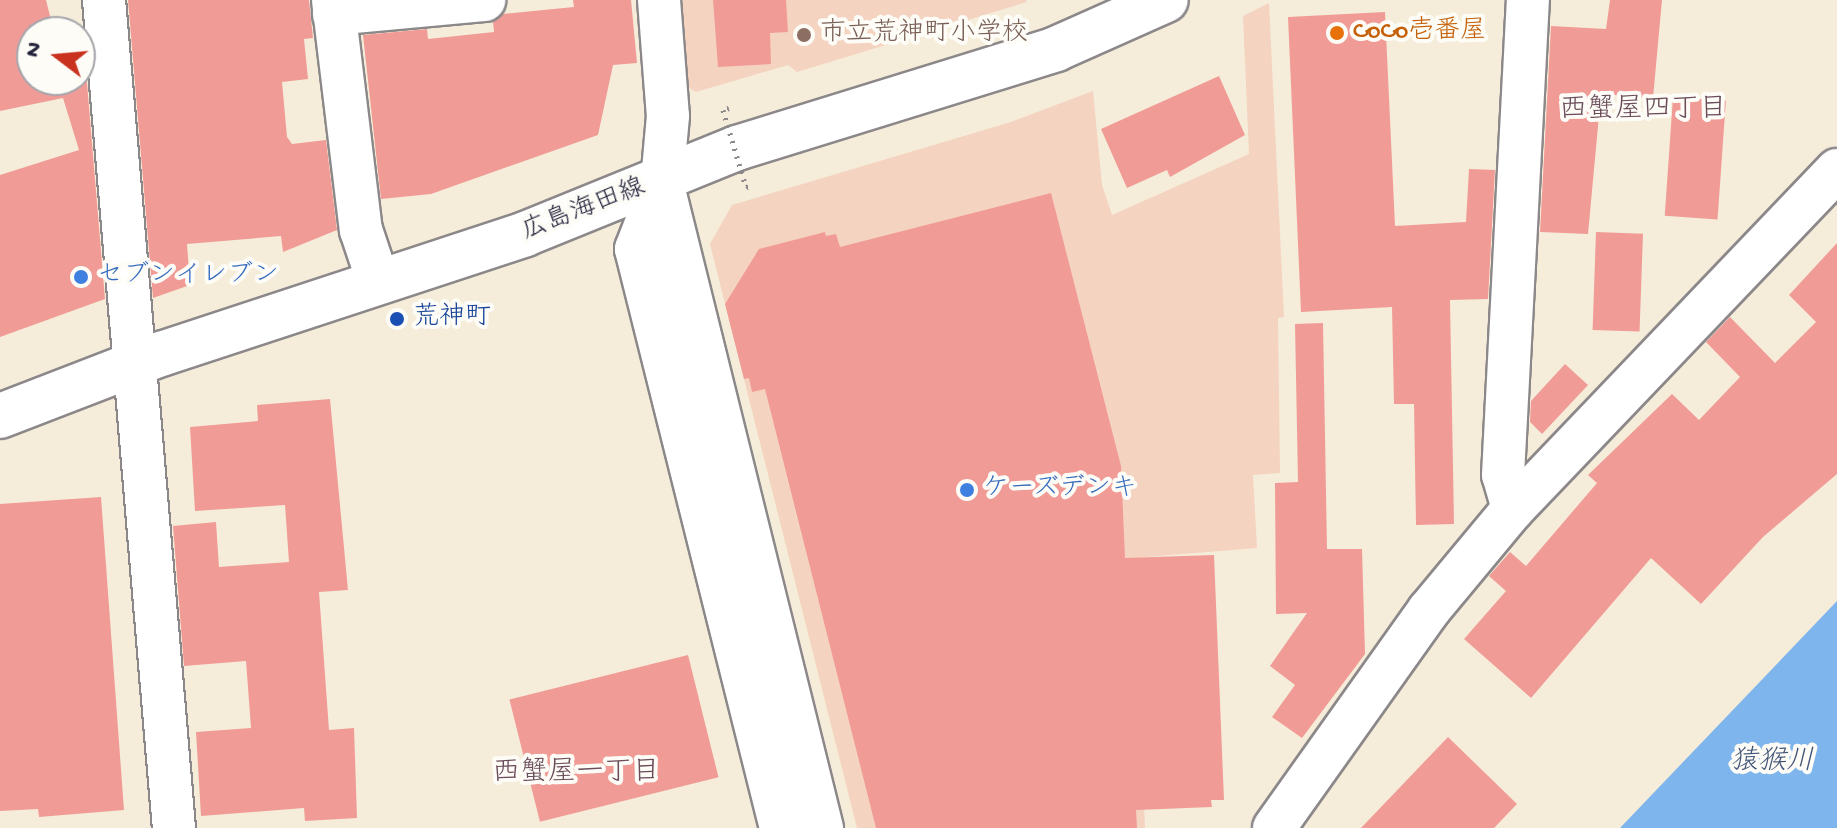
<!DOCTYPE html>
<html>
<head>
<meta charset="utf-8">
<style>
  body { margin:0 }
  #map { position:relative; width:1837px; height:828px; overflow:hidden; background:#f5edd9; font-family:"Gochi Hand","Klee One",sans-serif }
  div>[style] { position:absolute }
  .built>* { inset:0; background:#f4d3c0 }
  .water>* { inset:0; background:#7eb5ed }
  .building>* { inset:0; background:#f19b97; transform-origin:0 0 }
  .roads { filter:drop-shadow(2px 0 #8c888a) drop-shadow(-2px 0 #8c888a) drop-shadow(0 2px #8c888a) drop-shadow(0 -2px #8c888a) }
  .minor>* { height:42px; margin:-21px; padding:0 21px; transform-origin:21px; border-radius:21px; background:#fff }
  .major>* { height:44px; margin:-22px; padding:0 22px; transform-origin:22px; border-radius:22px; background:#fff }
  .path-bridge>* { height:5px; margin-top:-2.5px; transform-origin:0; background:repeating-linear-gradient(90deg,#8c888a 0 2px,transparent 0 8px) }
  .dots>* { width:22px; height:22px; translate:-50% -50%; box-sizing:border-box; border:4px solid #fdfcf7; border-radius:50% }
  span { translate:-50% -50%; white-space:nowrap; text-align:center; line-height:1.15; -webkit-text-stroke:8px #fdfcf7; paint-order:stroke }
  .food-label { font-size:26px; color:#c56008 }
  .left { translate:0 -50%; text-align:left }
  .education-label { font-size:26px; color:#785e54 }
  .street-label { font-size:26px; color:#22223b }
  .shop-label { font-size:26px; color:#366cbe }
  .transit-label { font-size:26px; color:#164399 }
  .neighbourhood-label { font-size:28px; color:#6a4c5b }
  .water-label { font-size:28px; color:#425579; font-style:italic }
  .north { position:absolute; left:16px; top:16px; width:80px; height:80px; box-sizing:border-box; background:#fdfcf7; border:2px solid #a5a5ac; border-radius:50%; rotate:286deg; font-size:22px; font-weight:700; line-height:32px; text-align:center; color:#22223b }
  .north::after { content:''; display:block; margin:auto; width:28px; height:36px; background:#c8321e; clip-path:polygon(50% 0,100% 100%,50% 72%,0 100%) }
</style>
</head>
<body>
<div id="map">
  <div class="built">
    <i style="clip-path:polygon(677px 0,1026px 0,1027px 2px,797px 72px,788px 65px,696px 92px,683px 84px)"></i>
    <i style="clip-path:polygon(1269px 3px,1284px 317px,1278px 318px,1280px 473px,1253px 475px,1257px 548px,1134px 558px,1145px 828px,857px 828px,710px 244px,732px 205px,1011px 122px,1093px 91px,1102px 185px,1112px 215px,1249px 154px,1243px 16px)"></i>
  </div>
  <div class="water">
    <i style="clip-path:polygon(1837px 601px,1837px 828px,1620px 828px)"></i>
  </div>
  <div class="building">
    <i style="clip-path:polygon(0 0,46px 0,54px 32px,32px 32px,32px 80px,80px 80px,80px 60px,85px 59px,105px 299px,0 337px,0 175px,79px 150px,63px 98px,0 111px)"></i>
    <i style="clip-path:polygon(128px 0,309px 0,313px 38px,304px 39px,308px 79px,282px 82px,287px 137px,292px 144px,326px 140px,337px 230px,283px 252px,281px 236px,187px 244px,190px 285px,153px 298px)"></i>
    <i style="clip-path:polygon(573px 0,631px 0,637px 63px,613px 65px,598px 135px,431px 194px,381px 199px,363px 35px,427px 29px,428px 39px,494px 32px,493px 21px,503px 14px,574px 7px)"></i>
    <i style="clip-path:polygon(713px 0,786px 0,788px 32px,770px 33px,771px 64px,718px 67px)"></i>
    <i style="clip-path:polygon(1610px 0,1662px 0,1653px 98px,1601px 94px,1588px 234px,1540px 232px,1551px 26px,1606px 29px)"></i>
    <i style="clip-path:polygon(1385px 12px,1395px 226px,1466px 222px,1469px 169px,1495px 170px,1488px 299px,1450px 300px,1454px 524px,1416px 525px,1414px 404px,1394px 404px,1392px 307px,1301px 312px,1288px 17px)"></i>
    <i style="clip-path:polygon(1219px 76px,1245px 135px,1170px 177px,1167px 170px,1127px 188px,1101px 129px)"></i>
    <i style="left:1673px;top:97px;width:53px;height:119px;rotate:4deg"></i>
    <i style="clip-path:polygon(1051px 193px,1121px 466px,1125px 558px,1214px 555px,1224px 800px,1211px 800px,1212px 807px,1136px 810px,1137px 828px,876px 828px,765px 389px,752px 392px,749px 378px,744px 379px,725px 304px,759px 249px,825px 232px,826px 236px,836px 234px,840px 247px)"></i>
    <i style="left:1596px;top:232px;width:47px;height:98px;rotate:2deg"></i>
    <i style="clip-path:polygon(1837px 243px,1837px 474px,1763px 537px,1701px 604px,1651px 558px,1531px 698px,1464px 639px,1506px 591px,1489px 576px,1510px 552px,1526px 566px,1597px 483px,1588px 475px,1672px 394px,1699px 420px,1740px 377px,1706px 342px,1730px 317px,1775px 363px,1816px 322px,1789px 295px)"></i>
    <i style="clip-path:polygon(1323px 323px,1327px 549px,1362px 549px,1365px 654px,1302px 738px,1272px 717px,1295px 685px,1270px 666px,1307px 613px,1276px 614px,1275px 483px,1298px 482px,1295px 324px)"></i>
    <i style="clip-path:polygon(1565px 364px,1588px 385px,1542px 434px,1530px 422px,1531px 401px)"></i>
    <i style="clip-path:polygon(330px 399px,348px 590px,319px 592px,329px 730px,354px 728px,357px 818px,305px 821px,304px 808px,201px 816px,196px 732px,251px 728px,246px 661px,184px 666px,173px 526px,216px 522px,219px 567px,289px 562px,285px 505px,195px 511px,190px 427px,258px 421px,257px 405px)"></i>
    <i style="clip-path:polygon(101px 497px,124px 810px,39px 817px,38px 809px,0 811px,0 504px)"></i>
    <i style="left:688px;top:655px;width:126px;height:184px;rotate:76deg"></i>
    <i style="clip-path:polygon(1448px 737px,1517px 804px,1494px 828px,1361px 828px)"></i>
  </div>
  <div class="roads">
    <div class="minor">
      <i style="left:104px;top:0;width:831px;rotate:85.17deg"></i>
      <i style="left:333px;top:0;width:232px;rotate:83.1deg"></i>
      <i style="left:361px;top:230px;width:54px;rotate:71.6deg"></i>
      <i style="left:659px;top:0;width:116px;rotate:85.6deg"></i>
      <i style="left:668px;top:116px;width:66px;rotate:95.2deg"></i>
      <i style="left:662px;top:182px;width:72px;rotate:111.2deg"></i>
      <i style="left:636px;top:249px;width:597px;rotate:75.94deg"></i>
      <i style="left:334px;top:14px;width:151px;rotate:-5.3deg"></i>
      <i style="left:662px;top:182px;width:666px;rotate:76.09deg"></i>
      <i style="left:1513px;top:509px;width:35px;rotate:-106deg"></i>
      <i style="left:1503px;top:475px;width:476px;rotate:-87deg"></i>
      <i style="left:1274px;top:828px;width:267px;rotate:-54.6deg"></i>
      <i style="left:1429px;top:610px;width:131px;rotate:-50.3deg"></i>
      <i style="left:1513px;top:509px;width:469px;rotate:-46.3deg"></i>
    </div>
    <div class="major">
      <i style="left:0;top:416px;width:173px;rotate:-21.1deg"></i>
      <i style="left:161px;top:354px;width:383px;rotate:-18.2deg"></i>
      <i style="left:525px;top:234px;width:229px;rotate:-22.1deg"></i>
      <i style="left:737px;top:148px;width:334px;rotate:-17.2deg"></i>
      <i style="left:1056px;top:49px;width:120px;rotate:-24deg"></i>
    </div>
  </div>
  <div class="path-bridge">
    <i style="left:729px;top:108px;width:6px;rotate:162deg"></i>
    <i style="left:723px;top:110px;width:80px;rotate:73.4deg"></i>
    <i style="left:746px;top:187px;width:7px;rotate:-16deg"></i>
  </div>
  <div class="dots">
    <i style="left:1337px;top:33px;background:#e8710a"></i>
    <i style="left:804px;top:35px;background:#8d6e63"></i>
    <i style="left:81px;top:277px;background:#3f7fe0"></i>
    <i style="left:397px;top:319px;background:#1a4fb4"></i>
    <i style="left:967px;top:490px;background:#3f7fe0"></i>
  </div>
  <div class="food-label">
    <span class="left" style="left:1353px;top:33px">CoCo壱番屋</span>
  </div>
  <div class="education-label">
    <span class="left" style="left:820px;top:35px">市立荒神町小学校</span>
  </div>
  <div class="street-label">
    <span style="left:584px;top:211px;rotate:-21deg">広島海田線</span>
  </div>
  <div class="shop-label">
    <span class="left" style="left:97px;top:277px">セブンイレブン</span>
    <span class="left" style="left:983px;top:490px">ケーズデンキ</span>
  </div>
  <div class="transit-label">
    <span class="left" style="left:413px;top:319px">荒神町</span>
  </div>
  <div class="neighbourhood-label">
    <span style="left:1643px;top:111px">西蟹屋四丁目</span>
    <span style="left:576px;top:774px">西蟹屋一丁目</span>
  </div>
  <div class="water-label">
    <span style="left:1772px;top:763px">猿猴川</span>
  </div>
  <div class="north">N</div>
</div>
</body>
</html>
